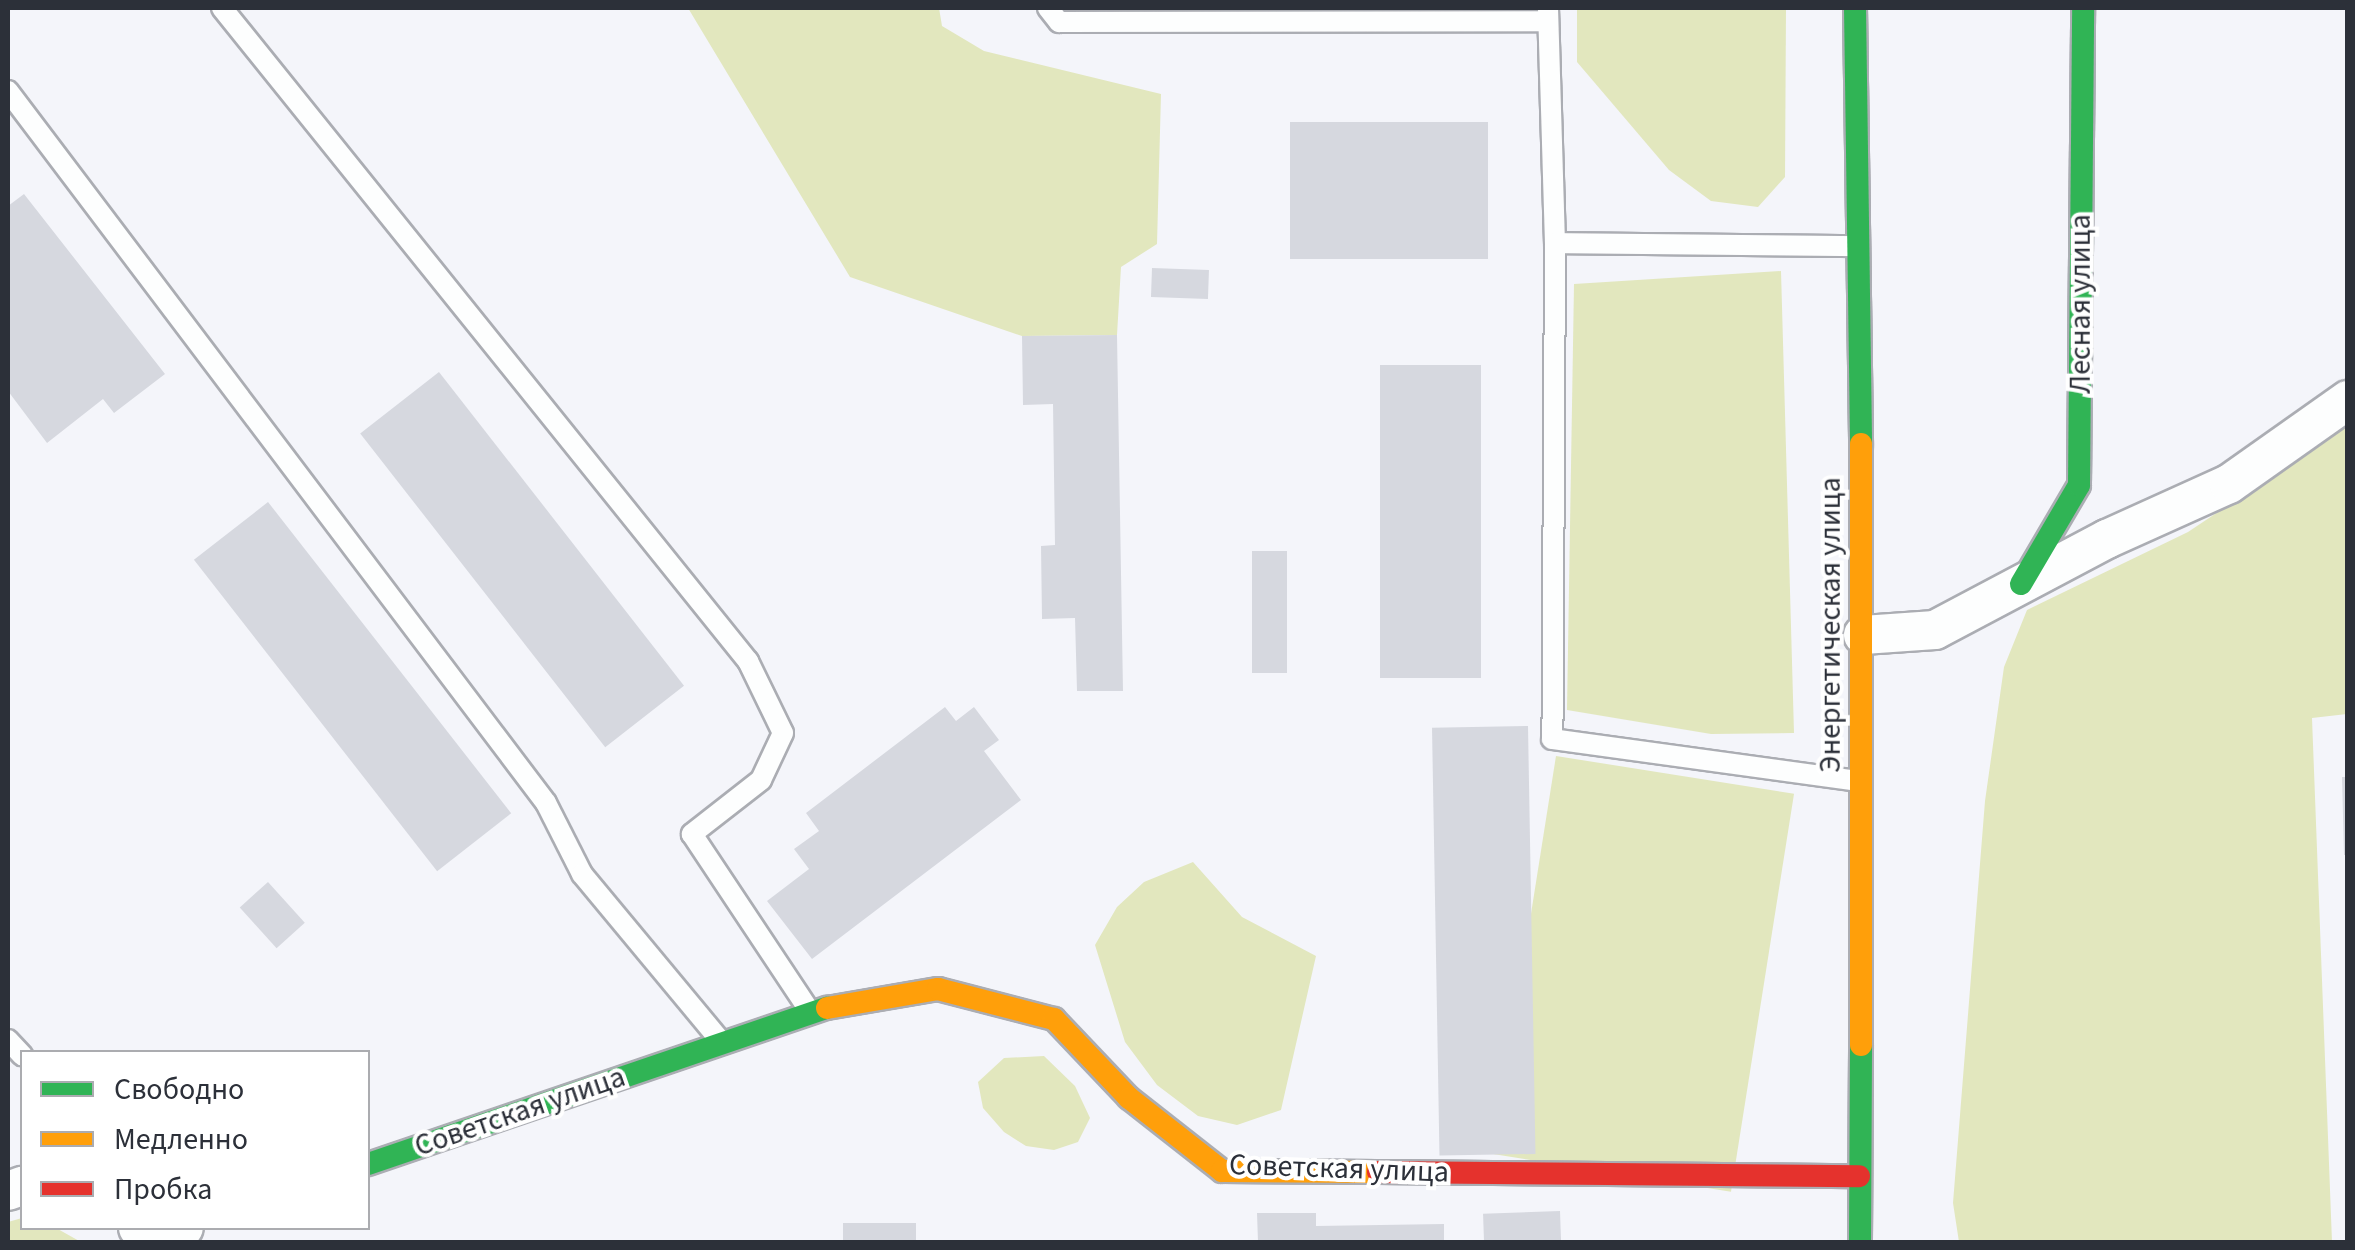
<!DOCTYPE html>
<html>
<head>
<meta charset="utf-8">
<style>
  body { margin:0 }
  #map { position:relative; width:2355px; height:1250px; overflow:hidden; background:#f4f5fa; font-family:"Source Sans 3",sans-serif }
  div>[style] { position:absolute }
  .green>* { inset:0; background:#e2e7be; transform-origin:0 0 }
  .building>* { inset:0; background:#d6d8df; transform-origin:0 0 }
  .roads { filter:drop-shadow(2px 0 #abadb3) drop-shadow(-2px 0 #abadb3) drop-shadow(0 2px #abadb3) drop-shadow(0 -2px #abadb3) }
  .lane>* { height:20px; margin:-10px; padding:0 10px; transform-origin:10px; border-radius:10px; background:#fdfefe }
  .street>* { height:38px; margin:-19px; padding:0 19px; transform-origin:19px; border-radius:19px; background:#fdfefe }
  .fast>* { height:22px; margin:-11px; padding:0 11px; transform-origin:11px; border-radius:11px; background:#30b455 }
  .slow>* { height:22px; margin:-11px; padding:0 11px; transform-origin:11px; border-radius:11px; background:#ff9f0a }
  .jam>* { height:22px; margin:-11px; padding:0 11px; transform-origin:11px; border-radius:11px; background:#e5322d }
  span { translate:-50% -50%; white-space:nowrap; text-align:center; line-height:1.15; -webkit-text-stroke:8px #fff; paint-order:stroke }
  .street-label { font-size:30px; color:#2c3039 }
  .frame { position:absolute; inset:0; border:10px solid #2c3039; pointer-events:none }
  .legend { position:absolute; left:20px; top:1050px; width:350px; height:180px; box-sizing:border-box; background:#fff; border:2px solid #abacb0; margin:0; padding:12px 18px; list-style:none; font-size:30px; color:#2c3039 }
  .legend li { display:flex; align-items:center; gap:20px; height:50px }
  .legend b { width:50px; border:2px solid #abacb0 }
</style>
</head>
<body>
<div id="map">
  <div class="green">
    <i style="clip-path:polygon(688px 8px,939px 8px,942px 26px,984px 51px,1161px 94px,1157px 244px,1121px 267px,1117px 335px,1022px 336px,850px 277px)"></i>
    <i style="clip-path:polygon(1577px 8px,1786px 8px,1785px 177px,1758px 207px,1711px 201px,1669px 170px,1577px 62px)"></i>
    <i style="clip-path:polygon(1781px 271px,1794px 733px,1711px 734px,1567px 710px,1574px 284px)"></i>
    <i style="clip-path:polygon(2347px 426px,2347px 714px,2312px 718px,2332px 1242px,1959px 1242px,1953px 1203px,1985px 801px,2004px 667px,2027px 610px,2188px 532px)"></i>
    <i style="left:1556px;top:756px;width:241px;height:403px;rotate:9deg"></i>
    <i style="clip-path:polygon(1193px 862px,1242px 917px,1316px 956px,1281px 1110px,1237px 1125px,1198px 1116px,1157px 1085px,1125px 1042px,1095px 945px,1117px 907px,1144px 882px)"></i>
    <i style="clip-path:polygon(1044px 1056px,1075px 1086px,1090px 1118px,1078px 1142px,1054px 1150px,1026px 1146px,1004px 1132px,983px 1108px,978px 1082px,1004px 1058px)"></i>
    <i style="clip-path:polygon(22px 1218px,22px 1228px,56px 1228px,81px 1242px,8px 1242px,8px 1222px)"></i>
  </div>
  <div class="building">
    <i style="left:1290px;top:122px;width:198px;height:137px"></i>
    <i style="clip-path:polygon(24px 194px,165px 374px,114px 413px,103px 399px,47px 443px,8px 391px,8px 206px)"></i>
    <i style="left:1152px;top:268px;width:57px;height:29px;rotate:2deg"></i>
    <i style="clip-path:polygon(1117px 335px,1123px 691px,1077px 691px,1075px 618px,1042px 619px,1041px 546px,1055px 545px,1053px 404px,1023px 405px,1022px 336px)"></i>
    <i style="left:1380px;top:365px;width:101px;height:313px"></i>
    <i style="left:439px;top:372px;width:398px;height:100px;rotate:52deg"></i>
    <i style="left:268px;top:502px;width:395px;height:94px;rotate:52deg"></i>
    <i style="left:1252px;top:551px;width:35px;height:122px"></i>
    <i style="clip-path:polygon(945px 707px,956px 721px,974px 707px,999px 740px,984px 751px,1021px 800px,812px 959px,767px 901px,809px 869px,794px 849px,819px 831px,806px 813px)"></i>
    <i style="left:1528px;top:726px;width:428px;height:96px;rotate:89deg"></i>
    <i style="clip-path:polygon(2342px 777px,2348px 777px,2348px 855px,2344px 855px)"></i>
    <i style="left:268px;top:882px;width:55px;height:38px;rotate:48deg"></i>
    <i style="left:1560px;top:1211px;width:31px;height:77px;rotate:88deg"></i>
    <i style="clip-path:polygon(1257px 1213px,1316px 1213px,1316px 1226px,1444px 1224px,1444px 1242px,1258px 1242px)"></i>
    <i style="left:843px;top:1223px;width:73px;height:19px"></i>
  </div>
  <div class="roads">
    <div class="lane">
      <i style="left:222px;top:8px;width:839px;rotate:51.15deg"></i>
      <i style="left:748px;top:661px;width:80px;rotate:64.1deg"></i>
      <i style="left:783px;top:733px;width:52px;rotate:115.1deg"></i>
      <i style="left:761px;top:780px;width:88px;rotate:142deg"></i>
      <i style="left:692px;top:834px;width:211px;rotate:56.4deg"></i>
      <i style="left:1048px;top:8px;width:18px;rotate:52deg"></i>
      <i style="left:1059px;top:22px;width:489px;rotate:-0.1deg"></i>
      <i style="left:1548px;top:8px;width:235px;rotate:88.3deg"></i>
      <i style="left:1555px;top:243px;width:300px;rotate:0.6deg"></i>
      <i style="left:8px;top:91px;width:892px;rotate:52.92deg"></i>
      <i style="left:546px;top:803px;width:80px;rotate:63.1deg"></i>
      <i style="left:582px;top:874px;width:216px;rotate:50.3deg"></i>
      <i style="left:1555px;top:243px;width:496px;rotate:90.3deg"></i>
      <i style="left:1552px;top:739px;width:311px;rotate:7.8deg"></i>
      <i style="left:8px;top:1040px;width:21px;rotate:47deg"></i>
    </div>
    <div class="street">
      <i style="left:1863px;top:635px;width:72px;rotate:-4deg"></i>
      <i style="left:1935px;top:630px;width:195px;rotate:-27.9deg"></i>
      <i style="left:2107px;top:539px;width:134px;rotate:-24.3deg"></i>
      <i style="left:2229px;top:484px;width:146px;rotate:-35.2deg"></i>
      <i style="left:8px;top:1191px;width:15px;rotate:-20deg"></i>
      <i style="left:138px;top:1228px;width:22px;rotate:21deg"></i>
      <i style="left:159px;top:1236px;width:26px;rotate:-18deg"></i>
    </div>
    <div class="fast">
      <i style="left:1855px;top:8px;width:436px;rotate:89.2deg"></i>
      <i style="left:2021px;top:584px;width:115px;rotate:-59.6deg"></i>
      <i style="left:2079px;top:485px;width:477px;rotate:-89.5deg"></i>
      <i style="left:368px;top:1164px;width:485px;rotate:-18.8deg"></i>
      <i style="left:1860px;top:1242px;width:197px;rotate:-89.7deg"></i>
    </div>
    <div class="slow">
      <i style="left:1861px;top:444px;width:601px;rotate:90deg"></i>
      <i style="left:827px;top:1008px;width:113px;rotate:-9.7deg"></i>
      <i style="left:938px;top:989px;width:120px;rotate:14.5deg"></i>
      <i style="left:1054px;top:1019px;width:109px;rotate:46.5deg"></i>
      <i style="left:1129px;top:1098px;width:118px;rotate:38.1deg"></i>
      <i style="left:1222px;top:1171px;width:156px;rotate:0.4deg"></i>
    </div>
    <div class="jam">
      <i style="left:1378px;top:1172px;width:481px;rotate:0.5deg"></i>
    </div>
  </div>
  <div class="street-label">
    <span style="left:2081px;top:304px;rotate:-90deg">Лесная улица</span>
    <span style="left:1831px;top:625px;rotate:-90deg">Энергетическая улица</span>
    <span style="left:520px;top:1112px;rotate:-19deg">Советская улица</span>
    <span style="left:1339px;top:1169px;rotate:2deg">Советская улица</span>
  </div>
  <div class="frame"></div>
  <ul class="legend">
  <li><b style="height:12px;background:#30b455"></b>Свободно</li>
  <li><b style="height:12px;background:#ff9f0a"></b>Медленно</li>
  <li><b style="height:12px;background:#e5322d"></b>Пробка</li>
  </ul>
</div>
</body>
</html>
